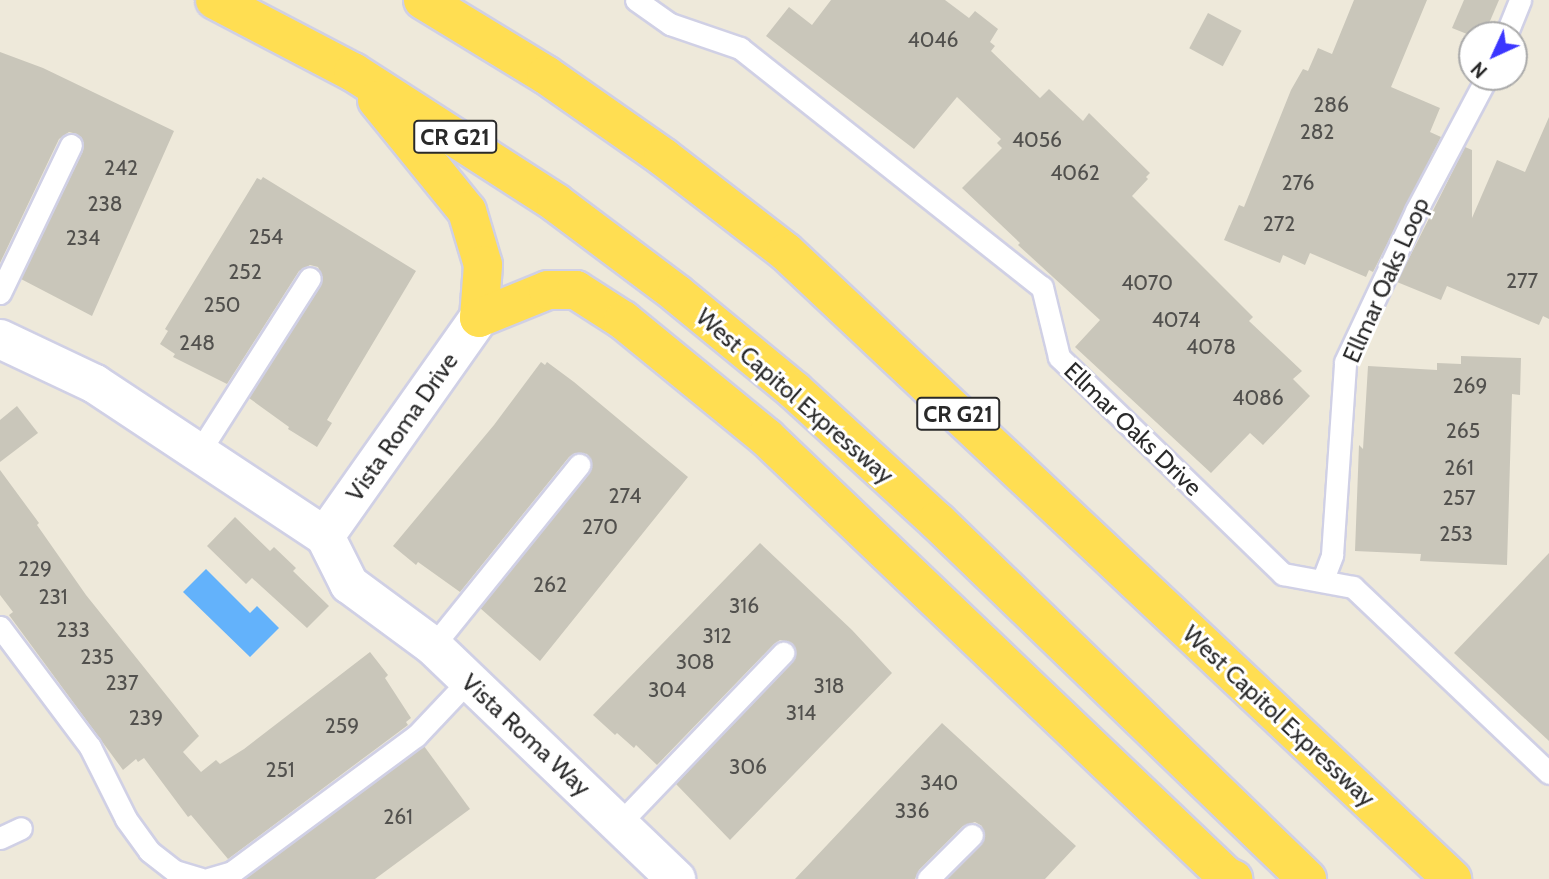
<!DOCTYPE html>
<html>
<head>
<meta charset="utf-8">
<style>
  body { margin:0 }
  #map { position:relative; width:1549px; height:879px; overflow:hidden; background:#eee9da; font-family:Cabin,sans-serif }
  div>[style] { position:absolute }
  .water>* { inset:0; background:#63b2fb }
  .building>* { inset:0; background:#c9c6ba; transform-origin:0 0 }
  .roads { filter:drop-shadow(2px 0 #d0d0e5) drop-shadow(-2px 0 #d0d0e5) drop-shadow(0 2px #d0d0e5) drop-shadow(0 -2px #d0d0e5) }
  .service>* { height:21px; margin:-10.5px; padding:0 10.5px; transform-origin:10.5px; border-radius:10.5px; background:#fff }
  .minor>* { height:38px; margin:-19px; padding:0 19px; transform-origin:19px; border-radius:19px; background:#fff }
  .trunk>* { height:38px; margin:-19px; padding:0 19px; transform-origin:19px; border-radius:19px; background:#ffde52 }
  span { translate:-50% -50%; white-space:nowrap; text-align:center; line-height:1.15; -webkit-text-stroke:6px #fff; paint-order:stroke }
  .number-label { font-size:21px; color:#52514e }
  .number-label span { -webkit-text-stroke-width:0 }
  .shield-label span { padding:2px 5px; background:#fff; border:2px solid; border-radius:5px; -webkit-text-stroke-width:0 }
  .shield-label { font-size:23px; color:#2a2a2a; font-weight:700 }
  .street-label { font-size:24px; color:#2a2a2a }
  .north { position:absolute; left:1458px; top:21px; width:70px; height:70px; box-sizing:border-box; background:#fff; border:2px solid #aaa; border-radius:50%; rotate:225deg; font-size:19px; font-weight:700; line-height:28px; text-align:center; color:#2a2a2a }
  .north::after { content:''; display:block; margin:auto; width:24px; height:32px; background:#3b36ff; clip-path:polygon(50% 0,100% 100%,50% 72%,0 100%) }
</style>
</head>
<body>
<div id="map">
  <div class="water">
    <i style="clip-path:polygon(206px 569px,250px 613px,257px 606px,279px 628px,250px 657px,183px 592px)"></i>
  </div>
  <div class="building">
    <i style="clip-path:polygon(831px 0,945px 0,969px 18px,975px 11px,998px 29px,990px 42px,995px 46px,991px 51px,1040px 98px,1049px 89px,1083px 121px,1089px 113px,1150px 173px,1146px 177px,1148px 179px,1132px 196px,1253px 317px,1249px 321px,1302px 371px,1293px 379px,1310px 396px,1263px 445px,1250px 433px,1211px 473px,1075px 347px,1100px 320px,1018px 245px,1020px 243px,962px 188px,1002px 148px,997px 143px,1001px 139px,957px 97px,914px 149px,766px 36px,789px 7px,812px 25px)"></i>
    <i style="clip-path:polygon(1354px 0,1427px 0,1391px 87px,1440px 108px,1430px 132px,1441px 137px,1373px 272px,1369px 270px,1366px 277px,1310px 253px,1305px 265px,1283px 255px,1280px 263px,1224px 240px,1239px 205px,1244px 207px,1291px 90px,1303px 69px,1308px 71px,1318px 48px,1332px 54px)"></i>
    <i style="clip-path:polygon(1464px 0,1499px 0,1484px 35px,1472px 36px,1452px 28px)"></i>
    <i style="left:1208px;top:13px;width:38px;height:40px;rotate:28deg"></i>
    <i style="clip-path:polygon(0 52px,43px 68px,174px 131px,92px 316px,21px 279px,83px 151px,84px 143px,77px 134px,69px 132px,59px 139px,0 263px)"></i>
    <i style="clip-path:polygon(1549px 117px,1549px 319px,1543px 316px,1539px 325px,1447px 286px,1441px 300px,1397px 282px,1465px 147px,1472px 150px,1472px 218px,1497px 160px,1525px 172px)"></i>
    <i style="clip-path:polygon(263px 177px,416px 271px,327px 420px,332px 423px,317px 447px,288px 429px,289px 427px,249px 398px,321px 285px,323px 278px,318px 267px,310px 265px,299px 271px,227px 384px,173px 357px,175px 354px,160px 344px,168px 331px,165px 329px,257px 178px,261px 180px)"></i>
    <i style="clip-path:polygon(1461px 356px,1521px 358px,1520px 395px,1512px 394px,1507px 565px,1420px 561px,1421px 554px,1355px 551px,1359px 445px,1363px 449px,1368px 366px,1437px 370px,1437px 363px,1461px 364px)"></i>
    <i style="clip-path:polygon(541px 362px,545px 365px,547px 362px,574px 382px,688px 477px,540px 661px,480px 608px,589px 473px,591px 461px,587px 454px,575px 453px,569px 457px,460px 592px,418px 562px,416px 565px,393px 546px,494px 425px)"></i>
    <i style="clip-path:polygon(17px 406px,38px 433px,0 462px,0 420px)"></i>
    <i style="clip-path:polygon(0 470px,39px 523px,37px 525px,86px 595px,199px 736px,183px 752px,201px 772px,216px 760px,220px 764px,244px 749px,370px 652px,388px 675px,385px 678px,411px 718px,406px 722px,408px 725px,228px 859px,191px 815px,188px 817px,144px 758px,138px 762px,136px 759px,123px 770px,9px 615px,13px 612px,0 595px)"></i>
    <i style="clip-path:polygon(235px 517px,270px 551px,274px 547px,296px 568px,293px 571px,329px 606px,307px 628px,252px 578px,246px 584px,207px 546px)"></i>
    <i style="clip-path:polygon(760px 543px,852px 630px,892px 673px,730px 840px,676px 784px,792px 662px,796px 650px,792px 643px,780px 640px,774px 644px,657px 765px,636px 745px,634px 748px,617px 733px,615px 735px,593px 715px)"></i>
    <i style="clip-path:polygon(1549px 553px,1549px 741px,1454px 653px)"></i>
    <i style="clip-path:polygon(942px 723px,1076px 846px,1045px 879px,947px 879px,984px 839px,982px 826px,975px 822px,963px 826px,919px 870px,915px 879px,795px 879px)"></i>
    <i style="clip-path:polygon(424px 746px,470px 809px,375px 879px,245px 879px)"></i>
  </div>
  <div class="roads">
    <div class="service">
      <i style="left:636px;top:0;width:42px;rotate:35.2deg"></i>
      <i style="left:670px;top:24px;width:74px;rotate:18.9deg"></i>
      <i style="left:740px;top:48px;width:385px;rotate:38.4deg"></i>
      <i style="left:1042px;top:287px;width:72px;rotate:76.3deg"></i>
      <i style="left:1059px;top:357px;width:312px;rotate:44.1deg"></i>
      <i style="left:1283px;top:574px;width:71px;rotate:10.5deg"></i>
      <i style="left:1353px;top:587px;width:270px;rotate:43.5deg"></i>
      <i style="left:1506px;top:35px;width:38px;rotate:-68deg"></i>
      <i style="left:0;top:293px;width:164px;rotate:-64.4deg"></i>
      <i style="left:199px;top:452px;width:206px;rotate:-57.5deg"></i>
      <i style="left:1323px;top:579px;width:26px;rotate:-69deg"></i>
      <i style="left:1332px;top:555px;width:193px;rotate:-86.1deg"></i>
      <i style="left:1345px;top:362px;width:167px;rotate:-64.8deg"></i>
      <i style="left:1416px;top:211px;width:152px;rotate:-62.1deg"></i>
      <i style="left:0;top:627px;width:150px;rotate:53.1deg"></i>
      <i style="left:90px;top:747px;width:80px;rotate:63.4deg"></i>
      <i style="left:126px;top:819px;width:39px;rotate:54deg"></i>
      <i style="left:149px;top:851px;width:33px;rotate:38deg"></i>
      <i style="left:175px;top:871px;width:27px;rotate:17deg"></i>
      <i style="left:433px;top:646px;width:233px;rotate:-51.1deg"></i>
      <i style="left:620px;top:823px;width:236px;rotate:-46.2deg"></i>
      <i style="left:0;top:838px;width:23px;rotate:-25deg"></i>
      <i style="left:208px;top:879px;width:25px;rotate:-16deg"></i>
      <i style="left:232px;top:872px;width:229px;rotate:-36.5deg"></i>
      <i style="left:416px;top:736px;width:76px;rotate:-46.6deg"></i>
      <i style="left:928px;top:879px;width:62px;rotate:-45deg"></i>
    </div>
    <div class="minor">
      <i style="left:0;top:339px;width:105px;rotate:25.3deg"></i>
      <i style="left:95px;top:384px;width:276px;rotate:33.5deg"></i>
      <i style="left:325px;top:536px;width:54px;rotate:63.4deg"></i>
      <i style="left:349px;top:584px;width:104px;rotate:36.4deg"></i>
      <i style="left:433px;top:646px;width:337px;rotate:43.8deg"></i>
      <i style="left:325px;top:536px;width:267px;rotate:-54.8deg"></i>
    </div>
    <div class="trunk">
      <i style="left:215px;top:0;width:156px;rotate:27.6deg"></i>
      <i style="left:353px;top:72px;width:242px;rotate:32.8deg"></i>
      <i style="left:556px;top:203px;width:151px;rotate:36.9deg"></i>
      <i style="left:677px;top:294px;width:153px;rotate:39.4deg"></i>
      <i style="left:795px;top:391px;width:193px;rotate:42.5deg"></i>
      <i style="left:937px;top:521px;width:515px;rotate:44.06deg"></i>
      <i style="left:423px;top:0;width:144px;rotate:31.4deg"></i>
      <i style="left:546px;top:75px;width:143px;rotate:35deg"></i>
      <i style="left:663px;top:157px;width:155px;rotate:37.7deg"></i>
      <i style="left:786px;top:252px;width:915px;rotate:43.27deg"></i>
      <i style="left:377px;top:100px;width:143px;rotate:51deg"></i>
      <i style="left:467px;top:211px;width:56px;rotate:73.5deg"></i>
      <i style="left:483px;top:265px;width:53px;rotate:94.3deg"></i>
      <i style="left:479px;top:318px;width:74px;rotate:-22.1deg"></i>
      <i style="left:548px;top:290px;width:28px"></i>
      <i style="left:576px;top:290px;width:56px;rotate:32.6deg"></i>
      <i style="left:623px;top:320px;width:185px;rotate:39.3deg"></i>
      <i style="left:766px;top:437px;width:636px;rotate:43.66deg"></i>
      <i style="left:1226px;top:876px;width:8px;rotate:23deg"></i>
    </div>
  </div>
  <div class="number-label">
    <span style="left:933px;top:40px">4046</span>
    <span style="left:1331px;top:105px">286</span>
    <span style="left:1317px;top:132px">282</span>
    <span style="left:1037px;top:140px">4056</span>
    <span style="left:121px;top:168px">242</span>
    <span style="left:1075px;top:173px">4062</span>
    <span style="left:1298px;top:183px">276</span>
    <span style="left:105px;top:204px">238</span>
    <span style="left:1279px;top:224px">272</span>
    <span style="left:266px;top:237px">254</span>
    <span style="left:83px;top:238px">234</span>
    <span style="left:245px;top:272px">252</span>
    <span style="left:1522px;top:281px">277</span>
    <span style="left:1147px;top:283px">4070</span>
    <span style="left:222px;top:305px">250</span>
    <span style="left:1176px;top:320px">4074</span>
    <span style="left:197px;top:343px">248</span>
    <span style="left:1211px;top:347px">4078</span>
    <span style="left:1470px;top:386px">269</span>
    <span style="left:1258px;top:398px">4086</span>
    <span style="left:1463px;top:431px">265</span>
    <span style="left:1459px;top:468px">261</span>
    <span style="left:625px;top:496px">274</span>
    <span style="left:1459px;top:498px">257</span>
    <span style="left:600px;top:527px">270</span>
    <span style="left:1456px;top:534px">253</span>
    <span style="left:35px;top:569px">229</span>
    <span style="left:550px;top:585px">262</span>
    <span style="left:53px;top:597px">231</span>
    <span style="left:744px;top:606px">316</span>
    <span style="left:73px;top:630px">233</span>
    <span style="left:717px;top:636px">312</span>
    <span style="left:97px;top:657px">235</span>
    <span style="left:695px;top:662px">308</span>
    <span style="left:122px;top:683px">237</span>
    <span style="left:829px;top:686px">318</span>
    <span style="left:667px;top:690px">304</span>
    <span style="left:801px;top:713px">314</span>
    <span style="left:146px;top:718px">239</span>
    <span style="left:342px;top:726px">259</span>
    <span style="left:748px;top:767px">306</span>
    <span style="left:280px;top:770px">251</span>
    <span style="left:939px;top:783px">340</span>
    <span style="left:912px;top:811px">336</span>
    <span style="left:398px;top:817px">261</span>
  </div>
  <div class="shield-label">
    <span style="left:455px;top:137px">CR G21</span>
    <span style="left:958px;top:414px">CR G21</span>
  </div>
  <div class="street-label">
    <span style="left:1386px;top:280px;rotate:-66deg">Ellmar Oaks Loop</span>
    <span style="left:795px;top:396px;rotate:41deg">West Capitol Expressway</span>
    <span style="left:402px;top:427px;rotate:-55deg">Vista Roma Drive</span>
    <span style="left:1133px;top:429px;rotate:44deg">Ellmar Oaks Drive</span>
    <span style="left:1279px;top:716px;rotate:43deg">West Capitol Expressway</span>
    <span style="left:526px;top:735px;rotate:43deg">Vista Roma Way</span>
  </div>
  <div class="north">N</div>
</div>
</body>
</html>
